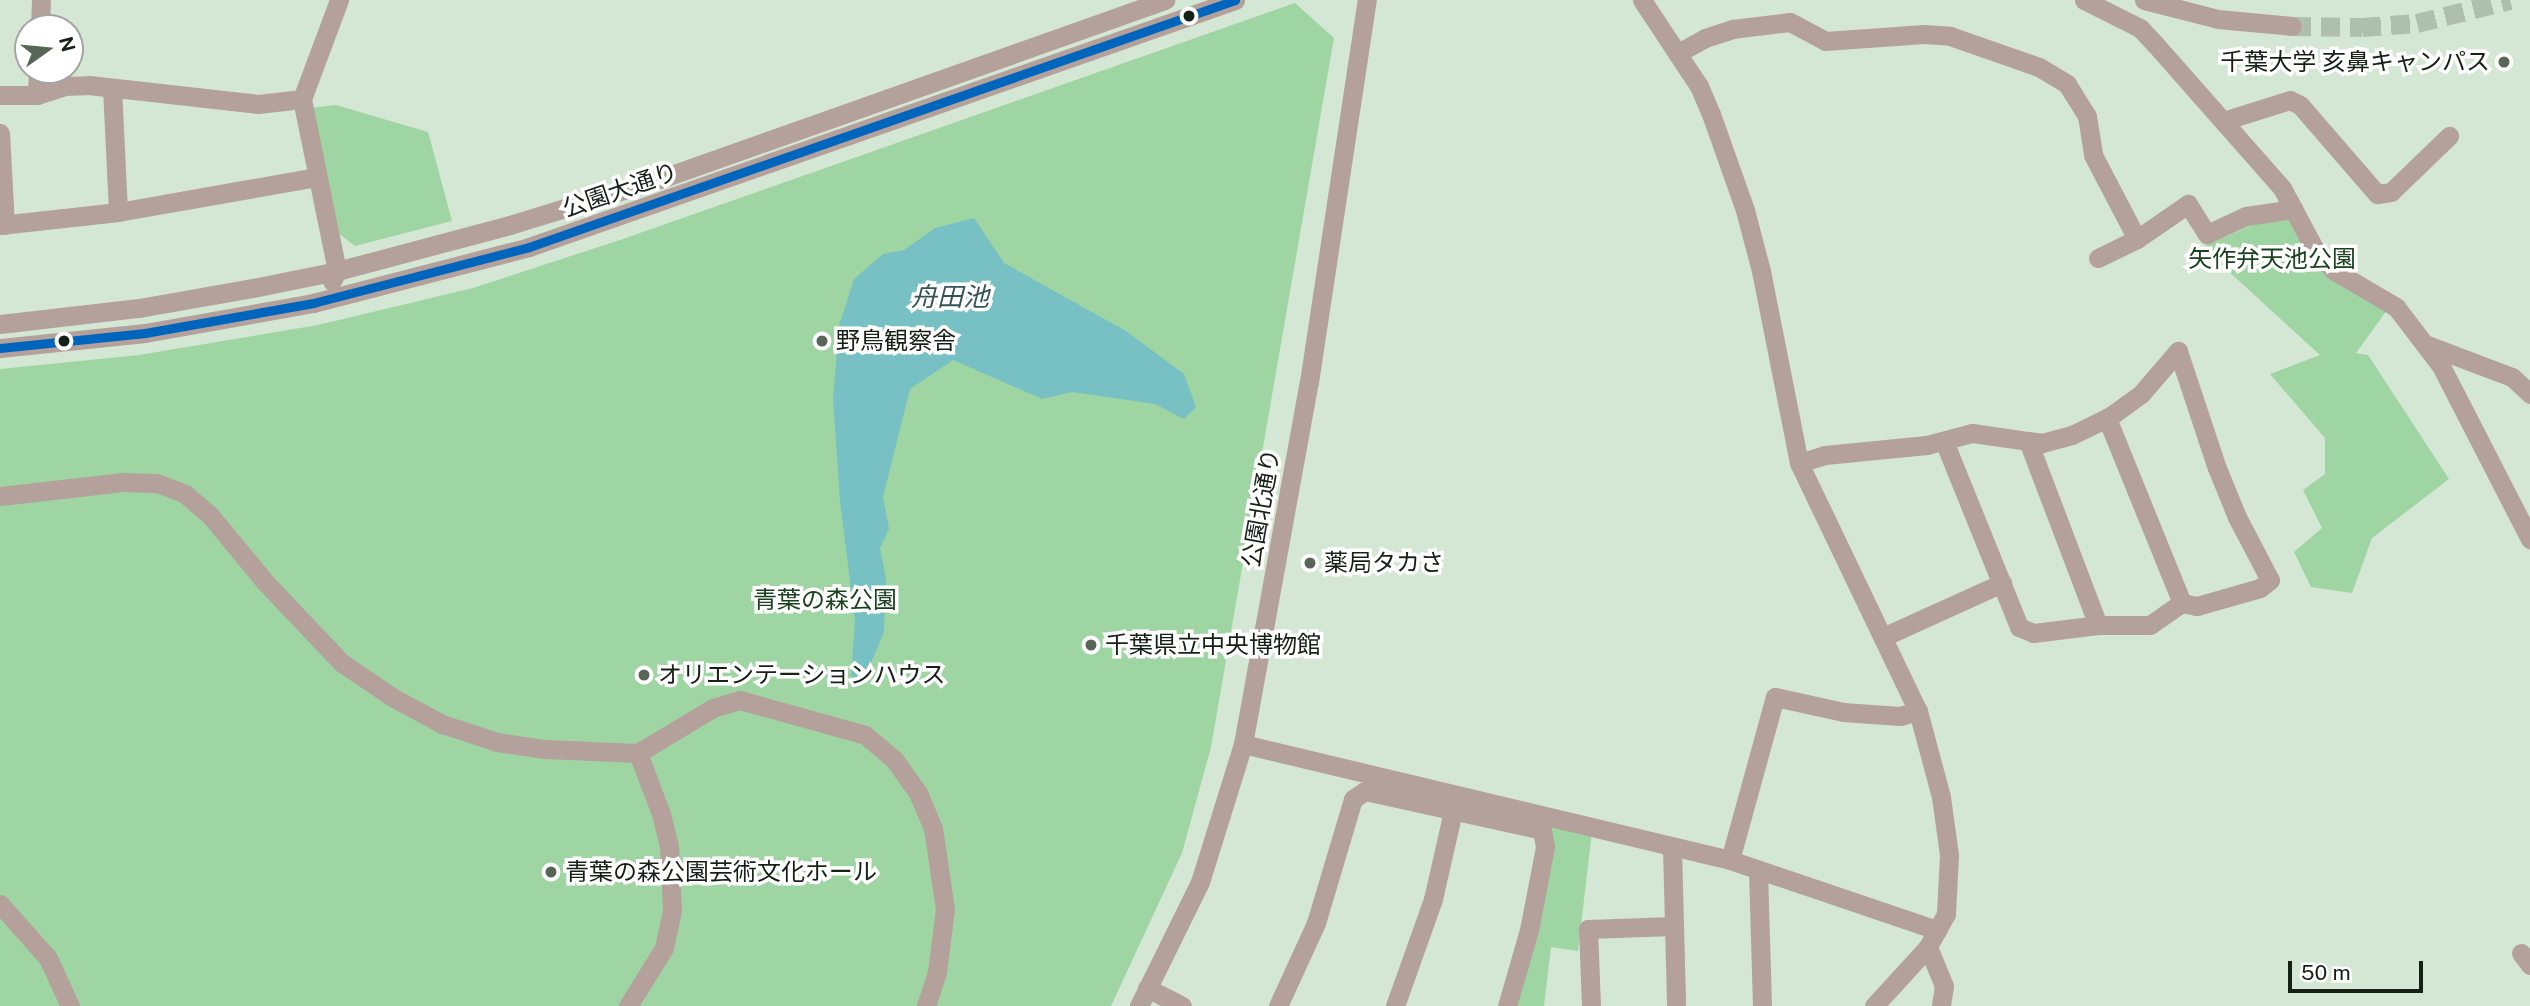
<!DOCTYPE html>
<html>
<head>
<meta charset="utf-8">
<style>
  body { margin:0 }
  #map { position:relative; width:2530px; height:1006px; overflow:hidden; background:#d4e6d4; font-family:"Public Sans","Noto Sans JP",sans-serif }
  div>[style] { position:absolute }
  .green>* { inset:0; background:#9fd5a2 }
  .water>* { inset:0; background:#77c1c4 }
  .minor-tunnel>* { height:19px; margin-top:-9.5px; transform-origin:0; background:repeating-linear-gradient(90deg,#aebfae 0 19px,transparent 0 29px) }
  .minor>* { height:19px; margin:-9.5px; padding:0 9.5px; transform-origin:9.5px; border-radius:9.5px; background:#b5a19c }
  .bus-1>* { height:9px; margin:-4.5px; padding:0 4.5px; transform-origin:4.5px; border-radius:4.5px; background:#0065bd }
  .dots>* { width:19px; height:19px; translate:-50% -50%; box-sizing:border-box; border:4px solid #fff; border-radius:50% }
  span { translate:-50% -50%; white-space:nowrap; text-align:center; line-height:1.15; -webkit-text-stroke:7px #fff; paint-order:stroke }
  .poi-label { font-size:24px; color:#162116 }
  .right { translate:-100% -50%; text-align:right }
  .left { translate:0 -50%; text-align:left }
  .street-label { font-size:24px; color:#162116 }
  .park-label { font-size:24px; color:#1b421f }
  .water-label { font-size:26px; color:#355457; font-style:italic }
  .north { position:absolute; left:14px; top:14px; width:70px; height:70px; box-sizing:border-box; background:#fff; border:2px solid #a2a6a2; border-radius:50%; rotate:75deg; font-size:19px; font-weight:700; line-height:28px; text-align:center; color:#162116 }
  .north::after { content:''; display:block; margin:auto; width:24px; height:32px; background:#586658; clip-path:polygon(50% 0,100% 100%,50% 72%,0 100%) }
  .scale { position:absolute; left:2288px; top:961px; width:135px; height:32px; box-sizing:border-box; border:4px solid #162116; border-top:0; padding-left:9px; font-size:21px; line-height:24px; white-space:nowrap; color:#162116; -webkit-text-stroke:5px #fff; paint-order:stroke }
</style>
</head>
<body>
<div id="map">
  <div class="green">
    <i style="clip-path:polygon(1295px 3px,1334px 38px,1211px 747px,1182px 853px,1111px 1006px,0 1006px,0 369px,139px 355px,318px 325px,473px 288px,620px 240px)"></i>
    <i style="clip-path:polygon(336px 105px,428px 132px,452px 221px,355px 246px,337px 232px,309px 108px)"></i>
    <i style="clip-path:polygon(2294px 219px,2387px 310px,2356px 353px,2368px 355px,2449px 479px,2372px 538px,2352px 593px,2311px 587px,2294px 552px,2322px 528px,2303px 490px,2325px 474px,2325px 438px,2270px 374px,2320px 355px,2202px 247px,2261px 221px)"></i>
    <i style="clip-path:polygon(1553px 822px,1592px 831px,1578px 951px,1551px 947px,1544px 1006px,1510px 1006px,1534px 932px)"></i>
  </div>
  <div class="water">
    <i style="clip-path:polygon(974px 218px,1004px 263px,1126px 331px,1184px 374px,1196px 407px,1184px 419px,1155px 404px,1072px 392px,1042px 399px,953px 360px,910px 389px,883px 497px,889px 529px,880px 548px,886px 579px,884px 632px,871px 663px,856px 678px,851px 676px,855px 621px,840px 501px,833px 399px,839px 326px,854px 279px,883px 254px,904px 250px,935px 228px)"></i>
  </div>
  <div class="minor-tunnel">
    <i style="left:2292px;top:26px;width:70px;rotate:0.8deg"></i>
    <i style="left:2362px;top:27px;width:55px;rotate:-4.2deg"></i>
    <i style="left:2417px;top:23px;width:96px;rotate:-13.9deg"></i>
  </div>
  <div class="minor">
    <i style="left:1642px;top:0;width:103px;rotate:56.5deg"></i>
    <i style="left:1699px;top:86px;width:30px;rotate:67deg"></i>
    <i style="left:1711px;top:114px;width:102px;rotate:70.5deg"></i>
    <i style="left:1745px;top:210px;width:63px;rotate:75.3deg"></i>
    <i style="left:1761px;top:271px;width:196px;rotate:78.8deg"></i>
    <i style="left:1799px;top:463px;width:275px;rotate:64.4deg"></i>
    <i style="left:1918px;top:711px;width:89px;rotate:75deg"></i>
    <i style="left:1941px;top:797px;width:59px;rotate:82.1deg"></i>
    <i style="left:1949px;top:855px;width:59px;rotate:92.9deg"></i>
    <i style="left:1946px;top:914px;width:38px;rotate:119deg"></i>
    <i style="left:1928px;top:947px;width:80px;rotate:132.5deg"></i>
    <i style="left:2084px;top:0;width:63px;rotate:26.6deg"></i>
    <i style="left:2140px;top:28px;width:22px;rotate:47deg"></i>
    <i style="left:2155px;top:44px;width:192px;rotate:48.6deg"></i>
    <i style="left:2282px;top:188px;width:68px;rotate:61.9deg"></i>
    <i style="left:2314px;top:248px;width:29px;rotate:49deg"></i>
    <i style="left:2333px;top:270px;width:73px;rotate:30.4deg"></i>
    <i style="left:2396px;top:307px;width:74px;rotate:52.7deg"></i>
    <i style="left:2441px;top:366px;width:195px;rotate:62.8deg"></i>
    <i style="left:2144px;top:0;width:76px;rotate:14.4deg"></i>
    <i style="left:2218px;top:19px;width:74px;rotate:5.4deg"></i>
    <i style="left:40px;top:28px;width:28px;rotate:-88deg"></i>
    <i style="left:1678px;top:53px;width:31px;rotate:-29deg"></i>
    <i style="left:1705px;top:38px;width:28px;rotate:-18deg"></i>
    <i style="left:1732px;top:29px;width:58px;rotate:-6.9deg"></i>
    <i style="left:1790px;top:22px;width:40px;rotate:28deg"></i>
    <i style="left:1825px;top:41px;width:99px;rotate:-4deg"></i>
    <i style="left:1924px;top:34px;width:26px;rotate:4deg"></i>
    <i style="left:1950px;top:36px;width:94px;rotate:19.2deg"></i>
    <i style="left:2039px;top:67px;width:33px;rotate:31deg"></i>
    <i style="left:2067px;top:84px;width:38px;rotate:58deg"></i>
    <i style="left:2087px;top:116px;width:39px;rotate:81deg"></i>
    <i style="left:2093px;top:155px;width:95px;rotate:62.4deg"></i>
    <i style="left:112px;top:88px;width:124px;rotate:87.2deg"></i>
    <i style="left:0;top:95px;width:37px"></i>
    <i style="left:37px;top:95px;width:28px;rotate:-18deg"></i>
    <i style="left:64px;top:86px;width:25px;rotate:-2deg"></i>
    <i style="left:89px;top:85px;width:170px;rotate:6.4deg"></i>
    <i style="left:258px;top:104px;width:44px;rotate:-6.5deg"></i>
    <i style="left:37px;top:95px;width:25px;rotate:-88deg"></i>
    <i style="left:2223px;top:121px;width:70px;rotate:-17.4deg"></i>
    <i style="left:2290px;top:100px;width:11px;rotate:27deg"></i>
    <i style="left:2300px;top:105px;width:118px;rotate:49.1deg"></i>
    <i style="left:2377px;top:194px;width:14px;rotate:-8deg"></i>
    <i style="left:2391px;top:192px;width:81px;rotate:-44deg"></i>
    <i style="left:0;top:133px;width:92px;rotate:86.9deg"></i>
    <i style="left:0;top:225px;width:119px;rotate:-6.3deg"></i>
    <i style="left:118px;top:212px;width:201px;rotate:-10deg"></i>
    <i style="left:2098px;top:258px;width:43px;rotate:-26deg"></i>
    <i style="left:2137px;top:239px;width:62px;rotate:-34.5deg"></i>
    <i style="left:2188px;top:204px;width:36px;rotate:58deg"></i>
    <i style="left:2207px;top:234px;width:43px;rotate:-24.8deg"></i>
    <i style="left:2246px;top:216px;width:48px;rotate:-8.5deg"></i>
    <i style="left:332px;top:281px;width:11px;rotate:-63deg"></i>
    <i style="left:337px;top:271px;width:176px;rotate:-101.5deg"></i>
    <i style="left:302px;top:99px;width:106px;rotate:-69.5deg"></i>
    <i style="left:0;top:324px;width:140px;rotate:-6.6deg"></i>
    <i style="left:139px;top:308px;width:116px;rotate:-10deg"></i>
    <i style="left:253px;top:288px;width:86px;rotate:-11.4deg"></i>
    <i style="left:337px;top:271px;width:179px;rotate:-14.9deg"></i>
    <i style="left:510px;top:225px;width:160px;rotate:-17.1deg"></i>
    <i style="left:663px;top:178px;width:533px;rotate:-19.52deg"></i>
    <i style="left:2427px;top:345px;width:91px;rotate:20.6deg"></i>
    <i style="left:2512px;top:377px;width:25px;rotate:43deg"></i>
    <i style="left:0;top:348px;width:146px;rotate:-5.9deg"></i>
    <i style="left:145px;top:333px;width:171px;rotate:-10.1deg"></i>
    <i style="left:313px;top:303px;width:223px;rotate:-14.5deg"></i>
    <i style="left:529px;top:247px;width:748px;rotate:-19.28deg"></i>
    <i style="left:1944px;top:441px;width:201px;rotate:68deg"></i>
    <i style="left:2019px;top:627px;width:15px;rotate:23deg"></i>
    <i style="left:2033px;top:633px;width:65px;rotate:-7deg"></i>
    <i style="left:2098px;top:625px;width:52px"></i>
    <i style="left:2150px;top:625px;width:39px;rotate:-35deg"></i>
    <i style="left:2028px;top:441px;width:197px;rotate:69.2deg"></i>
    <i style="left:1799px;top:463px;width:27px;rotate:-17deg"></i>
    <i style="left:1825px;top:455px;width:102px;rotate:-5.6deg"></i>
    <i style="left:1927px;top:445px;width:47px;rotate:-14.9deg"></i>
    <i style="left:1972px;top:433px;width:71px;rotate:8.1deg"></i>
    <i style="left:2042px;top:443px;width:31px;rotate:-15deg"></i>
    <i style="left:2072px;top:435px;width:39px;rotate:-26deg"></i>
    <i style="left:2107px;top:418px;width:6px;rotate:-31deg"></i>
    <i style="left:2112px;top:415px;width:36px;rotate:-36deg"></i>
    <i style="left:2141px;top:394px;width:57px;rotate:-49.3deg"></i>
    <i style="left:2178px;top:351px;width:123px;rotate:71.6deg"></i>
    <i style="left:2217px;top:468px;width:53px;rotate:67.8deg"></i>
    <i style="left:2237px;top:517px;width:71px;rotate:62.4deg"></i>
    <i style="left:2270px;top:580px;width:13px;rotate:141deg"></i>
    <i style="left:2260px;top:588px;width:66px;rotate:164.1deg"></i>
    <i style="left:2197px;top:606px;width:15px;rotate:-169deg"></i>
    <i style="left:2182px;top:603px;width:200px;rotate:-112.1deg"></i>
    <i style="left:0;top:496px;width:124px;rotate:-6.5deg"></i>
    <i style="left:123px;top:482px;width:34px;rotate:2deg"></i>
    <i style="left:157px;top:483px;width:30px;rotate:21deg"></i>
    <i style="left:185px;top:494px;width:31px;rotate:40deg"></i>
    <i style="left:209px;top:514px;width:88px;rotate:50.5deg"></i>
    <i style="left:265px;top:582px;width:112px;rotate:46.5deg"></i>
    <i style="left:342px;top:663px;width:60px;rotate:34.2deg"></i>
    <i style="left:392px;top:697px;width:57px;rotate:28.4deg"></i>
    <i style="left:442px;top:724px;width:58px;rotate:18.1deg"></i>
    <i style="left:497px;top:742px;width:49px;rotate:8.3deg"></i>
    <i style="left:545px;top:749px;width:93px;rotate:2.5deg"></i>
    <i style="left:638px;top:753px;width:87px;rotate:-31deg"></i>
    <i style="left:713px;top:708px;width:28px;rotate:-17deg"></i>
    <i style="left:740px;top:700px;width:130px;rotate:15.6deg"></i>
    <i style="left:865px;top:735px;width:38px;rotate:40deg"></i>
    <i style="left:894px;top:759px;width:42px;rotate:54.8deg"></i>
    <i style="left:918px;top:793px;width:38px;rotate:67deg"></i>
    <i style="left:933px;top:828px;width:82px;rotate:81.6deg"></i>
    <i style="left:945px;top:909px;width:64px;rotate:97.2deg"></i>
    <i style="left:937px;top:972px;width:36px;rotate:108deg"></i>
    <i style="left:1883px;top:637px;width:131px;rotate:-24.4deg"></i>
    <i style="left:1243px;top:744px;width:501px;rotate:13.4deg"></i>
    <i style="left:1730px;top:860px;width:219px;rotate:18.7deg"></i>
    <i style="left:1672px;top:848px;width:158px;rotate:88.5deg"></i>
    <i style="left:1730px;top:860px;width:169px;rotate:-74.6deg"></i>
    <i style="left:1775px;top:697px;width:70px;rotate:12.4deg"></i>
    <i style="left:1843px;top:712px;width:57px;rotate:4deg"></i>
    <i style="left:1900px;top:716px;width:19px;rotate:-16deg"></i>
    <i style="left:1758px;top:871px;width:135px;rotate:88.3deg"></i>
    <i style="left:0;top:904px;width:72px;rotate:48.4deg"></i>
    <i style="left:48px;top:958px;width:53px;rotate:65.4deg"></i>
    <i style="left:1928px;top:947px;width:42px;rotate:67.7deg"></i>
    <i style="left:1944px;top:986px;width:20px;rotate:99deg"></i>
    <i style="left:2521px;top:953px;width:15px;rotate:53deg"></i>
    <i style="left:1147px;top:988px;width:39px;rotate:27deg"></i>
    <i style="left:628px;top:1006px;width:68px;rotate:-58.2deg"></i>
    <i style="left:664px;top:948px;width:39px;rotate:-78deg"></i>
    <i style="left:672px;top:910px;width:64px;rotate:-92.7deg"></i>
    <i style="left:669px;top:846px;width:33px;rotate:-104deg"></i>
    <i style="left:661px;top:814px;width:65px;rotate:-110.7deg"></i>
    <i style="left:1139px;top:1006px;width:138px;rotate:-63.8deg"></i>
    <i style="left:1200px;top:882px;width:145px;rotate:-72.7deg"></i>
    <i style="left:1243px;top:744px;width:368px;rotate:-79.7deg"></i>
    <i style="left:1309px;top:382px;width:386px;rotate:-81.4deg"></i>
    <i style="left:1278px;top:1006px;width:91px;rotate:-65.4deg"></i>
    <i style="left:1316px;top:923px;width:129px;rotate:-73.4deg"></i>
    <i style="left:1353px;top:799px;width:14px;rotate:-34deg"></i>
    <i style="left:1365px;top:791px;width:181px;rotate:12.4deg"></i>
    <i style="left:1542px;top:830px;width:17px;rotate:80deg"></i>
    <i style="left:1545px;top:847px;width:85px;rotate:100.9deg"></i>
    <i style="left:1529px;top:930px;width:79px;rotate:106.1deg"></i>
    <i style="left:1395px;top:1006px;width:114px;rotate:-70.4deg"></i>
    <i style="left:1433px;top:899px;width:90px;rotate:-77.2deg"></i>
    <i style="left:1591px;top:1006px;width:77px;rotate:-92.2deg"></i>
    <i style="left:1588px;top:929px;width:85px;rotate:-2deg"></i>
  </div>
  <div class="bus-1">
    <i style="left:0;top:348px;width:146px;rotate:-5.9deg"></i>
    <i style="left:145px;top:333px;width:171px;rotate:-10.1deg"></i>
    <i style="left:313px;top:303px;width:223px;rotate:-14.5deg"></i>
    <i style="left:529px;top:247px;width:748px;rotate:-19.28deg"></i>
  </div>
  <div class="dots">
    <i style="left:1189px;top:16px;background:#162116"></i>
    <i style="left:2504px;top:62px;background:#586658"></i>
    <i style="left:64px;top:341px;background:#162116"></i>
    <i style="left:822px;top:341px;background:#586658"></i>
    <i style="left:1310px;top:563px;background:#586658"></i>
    <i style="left:1091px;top:645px;background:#586658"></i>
    <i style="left:644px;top:675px;background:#586658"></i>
    <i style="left:551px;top:872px;background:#586658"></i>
  </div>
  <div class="poi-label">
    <span class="right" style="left:2490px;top:62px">千葉大学 亥鼻キャンパス</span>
    <span class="left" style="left:836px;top:341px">野鳥観察舎</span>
    <span class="left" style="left:1324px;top:563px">薬局タカさ</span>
    <span class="left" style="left:1105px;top:645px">千葉県立中央博物館</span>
    <span class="left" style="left:658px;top:675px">オリエンテーションハウス</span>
    <span class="left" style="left:565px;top:872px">青葉の森公園芸術文化ホール</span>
  </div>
  <div class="street-label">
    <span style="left:620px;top:190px;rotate:-19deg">公園大通り</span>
    <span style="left:1261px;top:508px;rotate:-80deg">公園北通り</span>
  </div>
  <div class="park-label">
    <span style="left:2272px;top:259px">矢作弁天池公園</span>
    <span style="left:825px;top:600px">青葉の森公園</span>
  </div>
  <div class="water-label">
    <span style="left:950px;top:297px">舟田池</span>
  </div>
  <div class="north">N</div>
  <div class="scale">50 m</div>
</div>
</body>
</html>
